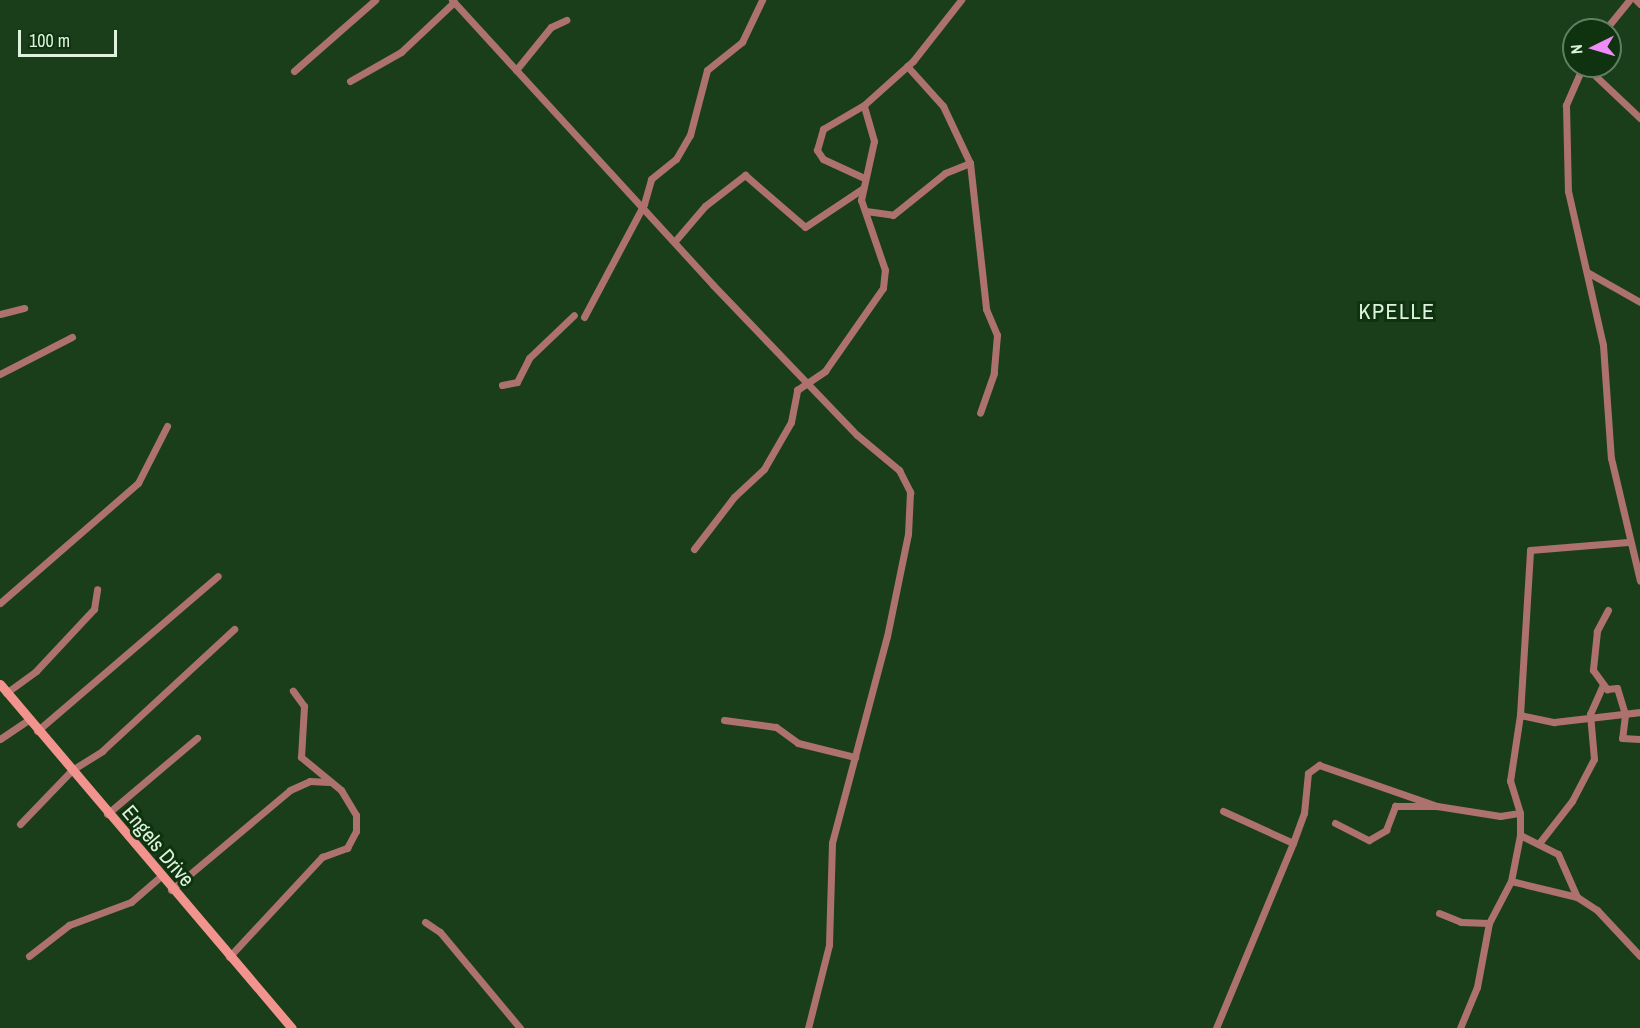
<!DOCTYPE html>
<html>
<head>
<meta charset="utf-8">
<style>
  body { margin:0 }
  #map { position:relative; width:1640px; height:1028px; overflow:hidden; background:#1a3e19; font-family:"Archivo Narrow",sans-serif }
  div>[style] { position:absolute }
  .street>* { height:7px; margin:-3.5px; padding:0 3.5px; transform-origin:3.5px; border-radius:3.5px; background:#ad726e }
  .secondary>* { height:9px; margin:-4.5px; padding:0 4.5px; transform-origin:4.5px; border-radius:4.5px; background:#f2938e }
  span { translate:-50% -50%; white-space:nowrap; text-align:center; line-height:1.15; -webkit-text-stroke:6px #0f330f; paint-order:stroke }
  .street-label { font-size:21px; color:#def3dd }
  .neighbourhood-label { font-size:22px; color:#def3dd; letter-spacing:1.5px }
  .north { position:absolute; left:1562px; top:18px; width:60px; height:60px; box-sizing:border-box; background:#0f330f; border:2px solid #628061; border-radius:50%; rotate:265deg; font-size:16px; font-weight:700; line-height:24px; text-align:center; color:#def3dd }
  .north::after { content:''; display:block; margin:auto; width:21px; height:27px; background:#ee8cf8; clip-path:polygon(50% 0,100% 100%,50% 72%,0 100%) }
  .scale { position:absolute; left:18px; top:30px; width:99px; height:27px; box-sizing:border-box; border:3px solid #def3dd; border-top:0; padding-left:8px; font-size:18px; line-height:21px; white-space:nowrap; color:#def3dd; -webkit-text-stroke:4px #0f330f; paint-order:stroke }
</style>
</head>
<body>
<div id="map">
  <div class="street">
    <i style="left:452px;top:0;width:386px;rotate:47.5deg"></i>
    <i style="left:713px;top:285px;width:208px;rotate:46.2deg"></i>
    <i style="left:857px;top:435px;width:55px;rotate:39.8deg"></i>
    <i style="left:899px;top:470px;width:25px;rotate:63deg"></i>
    <i style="left:910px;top:492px;width:42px;rotate:92.7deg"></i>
    <i style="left:908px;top:534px;width:104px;rotate:101.6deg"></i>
    <i style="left:887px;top:636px;width:214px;rotate:104.9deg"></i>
    <i style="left:832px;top:843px;width:102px;rotate:91.7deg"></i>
    <i style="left:829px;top:945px;width:86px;rotate:104.2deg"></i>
    <i style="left:1636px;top:0;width:6px;rotate:45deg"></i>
    <i style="left:1605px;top:30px;width:38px;rotate:-51deg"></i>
    <i style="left:907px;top:66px;width:54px;rotate:48deg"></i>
    <i style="left:943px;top:106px;width:63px;rotate:64.7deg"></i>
    <i style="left:1583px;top:66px;width:43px;rotate:113.6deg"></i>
    <i style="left:1566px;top:105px;width:86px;rotate:88.7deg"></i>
    <i style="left:1568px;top:191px;width:158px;rotate:77.2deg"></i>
    <i style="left:1603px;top:345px;width:113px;rotate:86deg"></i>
    <i style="left:1611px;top:458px;width:126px;rotate:76.7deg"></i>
    <i style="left:1585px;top:66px;width:76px;rotate:43.4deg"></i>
    <i style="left:516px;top:70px;width:55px;rotate:-50.9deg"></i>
    <i style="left:551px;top:27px;width:17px;rotate:-25deg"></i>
    <i style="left:294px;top:71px;width:108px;rotate:-41.2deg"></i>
    <i style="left:350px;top:81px;width:59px;rotate:-29.6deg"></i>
    <i style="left:401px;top:52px;width:73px;rotate:-43.3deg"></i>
    <i style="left:862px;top:177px;width:43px;rotate:-155.2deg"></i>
    <i style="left:823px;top:159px;width:11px;rotate:-124deg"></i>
    <i style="left:817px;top:150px;width:22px;rotate:-74deg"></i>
    <i style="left:823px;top:129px;width:48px;rotate:-30.3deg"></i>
    <i style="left:866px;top:211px;width:27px;rotate:8deg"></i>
    <i style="left:893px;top:215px;width:67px;rotate:-38.9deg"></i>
    <i style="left:945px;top:173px;width:27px;rotate:-22deg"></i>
    <i style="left:970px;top:163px;width:147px;rotate:83.7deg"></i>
    <i style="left:986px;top:309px;width:28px;rotate:67deg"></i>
    <i style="left:997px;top:335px;width:38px;rotate:95deg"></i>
    <i style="left:994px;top:373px;width:42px;rotate:109.3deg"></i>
    <i style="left:675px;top:241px;width:46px;rotate:-49.4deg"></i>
    <i style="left:705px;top:206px;width:51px;rotate:-37.8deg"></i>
    <i style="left:745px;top:175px;width:79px;rotate:40.9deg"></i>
    <i style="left:805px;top:227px;width:69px;rotate:-33.7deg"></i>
    <i style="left:1587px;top:272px;width:61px;rotate:29.5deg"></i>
    <i style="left:0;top:314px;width:25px;rotate:-14deg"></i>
    <i style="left:584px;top:317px;width:128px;rotate:-62deg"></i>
    <i style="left:644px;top:204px;width:26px;rotate:-74deg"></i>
    <i style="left:651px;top:179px;width:32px;rotate:-39deg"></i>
    <i style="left:676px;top:159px;width:28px;rotate:-60deg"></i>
    <i style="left:690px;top:135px;width:67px;rotate:-75.3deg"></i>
    <i style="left:707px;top:70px;width:45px;rotate:-38.7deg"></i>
    <i style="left:742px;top:42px;width:47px;rotate:-64.5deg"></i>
    <i style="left:0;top:374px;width:81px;rotate:-27.2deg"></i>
    <i style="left:502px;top:385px;width:15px;rotate:-11deg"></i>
    <i style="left:517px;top:382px;width:27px;rotate:-63deg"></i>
    <i style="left:529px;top:358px;width:62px;rotate:-43.7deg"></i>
    <i style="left:694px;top:549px;width:66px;rotate:-52.4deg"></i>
    <i style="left:734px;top:497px;width:41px;rotate:-43deg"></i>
    <i style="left:764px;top:469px;width:54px;rotate:-60.1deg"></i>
    <i style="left:791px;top:422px;width:33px;rotate:-79deg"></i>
    <i style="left:797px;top:390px;width:34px;rotate:-34deg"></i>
    <i style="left:825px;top:371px;width:101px;rotate:-55.1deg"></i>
    <i style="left:883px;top:288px;width:18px;rotate:-84deg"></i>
    <i style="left:885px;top:270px;width:74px;rotate:-108.9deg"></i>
    <i style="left:861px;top:200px;width:60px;rotate:-77.6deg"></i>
    <i style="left:874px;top:141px;width:37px;rotate:-106deg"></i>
    <i style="left:864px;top:105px;width:66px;rotate:-41.9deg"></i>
    <i style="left:913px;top:61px;width:78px;rotate:-51.8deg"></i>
    <i style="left:0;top:603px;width:183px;rotate:-41deg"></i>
    <i style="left:138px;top:483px;width:64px;rotate:-63deg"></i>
    <i style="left:1608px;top:610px;width:24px;rotate:118deg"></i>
    <i style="left:1597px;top:631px;width:39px;rotate:96deg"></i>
    <i style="left:1593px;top:670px;width:24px;rotate:54deg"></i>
    <i style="left:1607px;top:689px;width:10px;rotate:-6deg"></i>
    <i style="left:1617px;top:688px;width:28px;rotate:73deg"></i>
    <i style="left:1625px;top:715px;width:23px;rotate:97deg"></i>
    <i style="left:1622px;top:738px;width:18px;rotate:3deg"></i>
    <i style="left:6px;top:693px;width:37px;rotate:-36deg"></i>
    <i style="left:36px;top:671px;width:85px;rotate:-46.9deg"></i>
    <i style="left:94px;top:609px;width:20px;rotate:-81deg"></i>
    <i style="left:1520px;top:715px;width:35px;rotate:12deg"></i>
    <i style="left:1554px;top:722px;width:87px;rotate:-6.6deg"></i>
    <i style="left:724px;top:720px;width:52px;rotate:7.7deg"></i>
    <i style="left:776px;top:727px;width:27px;rotate:36deg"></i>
    <i style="left:798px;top:743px;width:59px;rotate:13.8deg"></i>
    <i style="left:37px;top:731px;width:238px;rotate:-40.6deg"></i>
    <i style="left:0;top:739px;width:34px;rotate:-34deg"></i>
    <i style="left:1223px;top:811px;width:77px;rotate:24.6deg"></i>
    <i style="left:1293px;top:843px;width:32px;rotate:-70deg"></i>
    <i style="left:1304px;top:813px;width:40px;rotate:-84.3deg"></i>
    <i style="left:1308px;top:773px;width:14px;rotate:-36deg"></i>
    <i style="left:1319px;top:765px;width:125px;rotate:19.2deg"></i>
    <i style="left:107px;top:814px;width:118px;rotate:-40.2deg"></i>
    <i style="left:1335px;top:823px;width:38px;rotate:27deg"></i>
    <i style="left:1369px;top:840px;width:20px;rotate:-30deg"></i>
    <i style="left:1386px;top:830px;width:26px;rotate:-69deg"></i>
    <i style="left:1395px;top:806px;width:42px"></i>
    <i style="left:1437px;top:806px;width:64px;rotate:9deg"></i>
    <i style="left:1500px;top:816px;width:20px;rotate:-9deg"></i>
    <i style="left:20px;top:824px;width:75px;rotate:-46.1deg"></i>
    <i style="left:72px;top:770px;width:36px;rotate:-32deg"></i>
    <i style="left:102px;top:751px;width:180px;rotate:-42.7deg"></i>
    <i style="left:1520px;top:835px;width:42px;rotate:26.6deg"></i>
    <i style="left:1558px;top:854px;width:47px;rotate:66.2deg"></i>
    <i style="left:1540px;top:842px;width:52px;rotate:-52deg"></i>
    <i style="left:1572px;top:801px;width:47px;rotate:-62.4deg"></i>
    <i style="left:1594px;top:759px;width:45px;rotate:-95.1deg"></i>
    <i style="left:1590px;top:714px;width:32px;rotate:-66deg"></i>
    <i style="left:1511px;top:881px;width:68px;rotate:13.6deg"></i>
    <i style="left:1577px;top:897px;width:24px;rotate:33deg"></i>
    <i style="left:1597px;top:910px;width:63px;rotate:46.9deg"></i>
    <i style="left:171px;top:890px;width:155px;rotate:-40deg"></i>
    <i style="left:290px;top:790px;width:22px;rotate:-24deg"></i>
    <i style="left:310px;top:781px;width:19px;rotate:3deg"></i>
    <i style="left:1439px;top:913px;width:24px;rotate:22deg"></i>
    <i style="left:1461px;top:922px;width:28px;rotate:2deg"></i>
    <i style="left:425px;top:922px;width:18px;rotate:34deg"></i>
    <i style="left:440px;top:932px;width:125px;rotate:50.2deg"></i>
    <i style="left:29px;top:956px;width:51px;rotate:-37.8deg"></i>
    <i style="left:69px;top:925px;width:66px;rotate:-20.4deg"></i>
    <i style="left:131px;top:902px;width:38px;rotate:-41deg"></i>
    <i style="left:229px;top:957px;width:137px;rotate:-47.1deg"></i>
    <i style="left:322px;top:857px;width:27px;rotate:-20deg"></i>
    <i style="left:347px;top:848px;width:19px;rotate:-62deg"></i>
    <i style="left:356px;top:831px;width:16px;rotate:-90deg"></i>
    <i style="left:356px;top:815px;width:29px;rotate:-121deg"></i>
    <i style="left:341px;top:790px;width:52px;rotate:-140.5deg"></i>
    <i style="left:301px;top:757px;width:51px;rotate:-86.6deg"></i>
    <i style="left:304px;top:706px;width:19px;rotate:-126deg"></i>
    <i style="left:1216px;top:1028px;width:200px;rotate:-67.4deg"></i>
    <i style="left:1460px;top:1028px;width:44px;rotate:-67.5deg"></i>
    <i style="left:1477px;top:987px;width:65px;rotate:-79.4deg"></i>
    <i style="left:1489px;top:923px;width:47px;rotate:-62.4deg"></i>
    <i style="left:1511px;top:881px;width:47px;rotate:-78.9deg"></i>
    <i style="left:1520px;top:835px;width:22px;rotate:-90deg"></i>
    <i style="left:1520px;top:813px;width:34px;rotate:-107deg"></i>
    <i style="left:1510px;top:781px;width:67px;rotate:-81.4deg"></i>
    <i style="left:1520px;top:715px;width:165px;rotate:-86.5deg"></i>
    <i style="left:1530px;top:550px;width:98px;rotate:-4.7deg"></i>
  </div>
  <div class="secondary">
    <i style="left:0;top:684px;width:451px;rotate:49.7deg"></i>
  </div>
  <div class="street-label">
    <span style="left:158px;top:846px;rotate:50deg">Engels Drive</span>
  </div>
  <div class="neighbourhood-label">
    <span style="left:1397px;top:312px">KPELLE</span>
  </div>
  <div class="north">N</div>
  <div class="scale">100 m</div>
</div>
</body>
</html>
